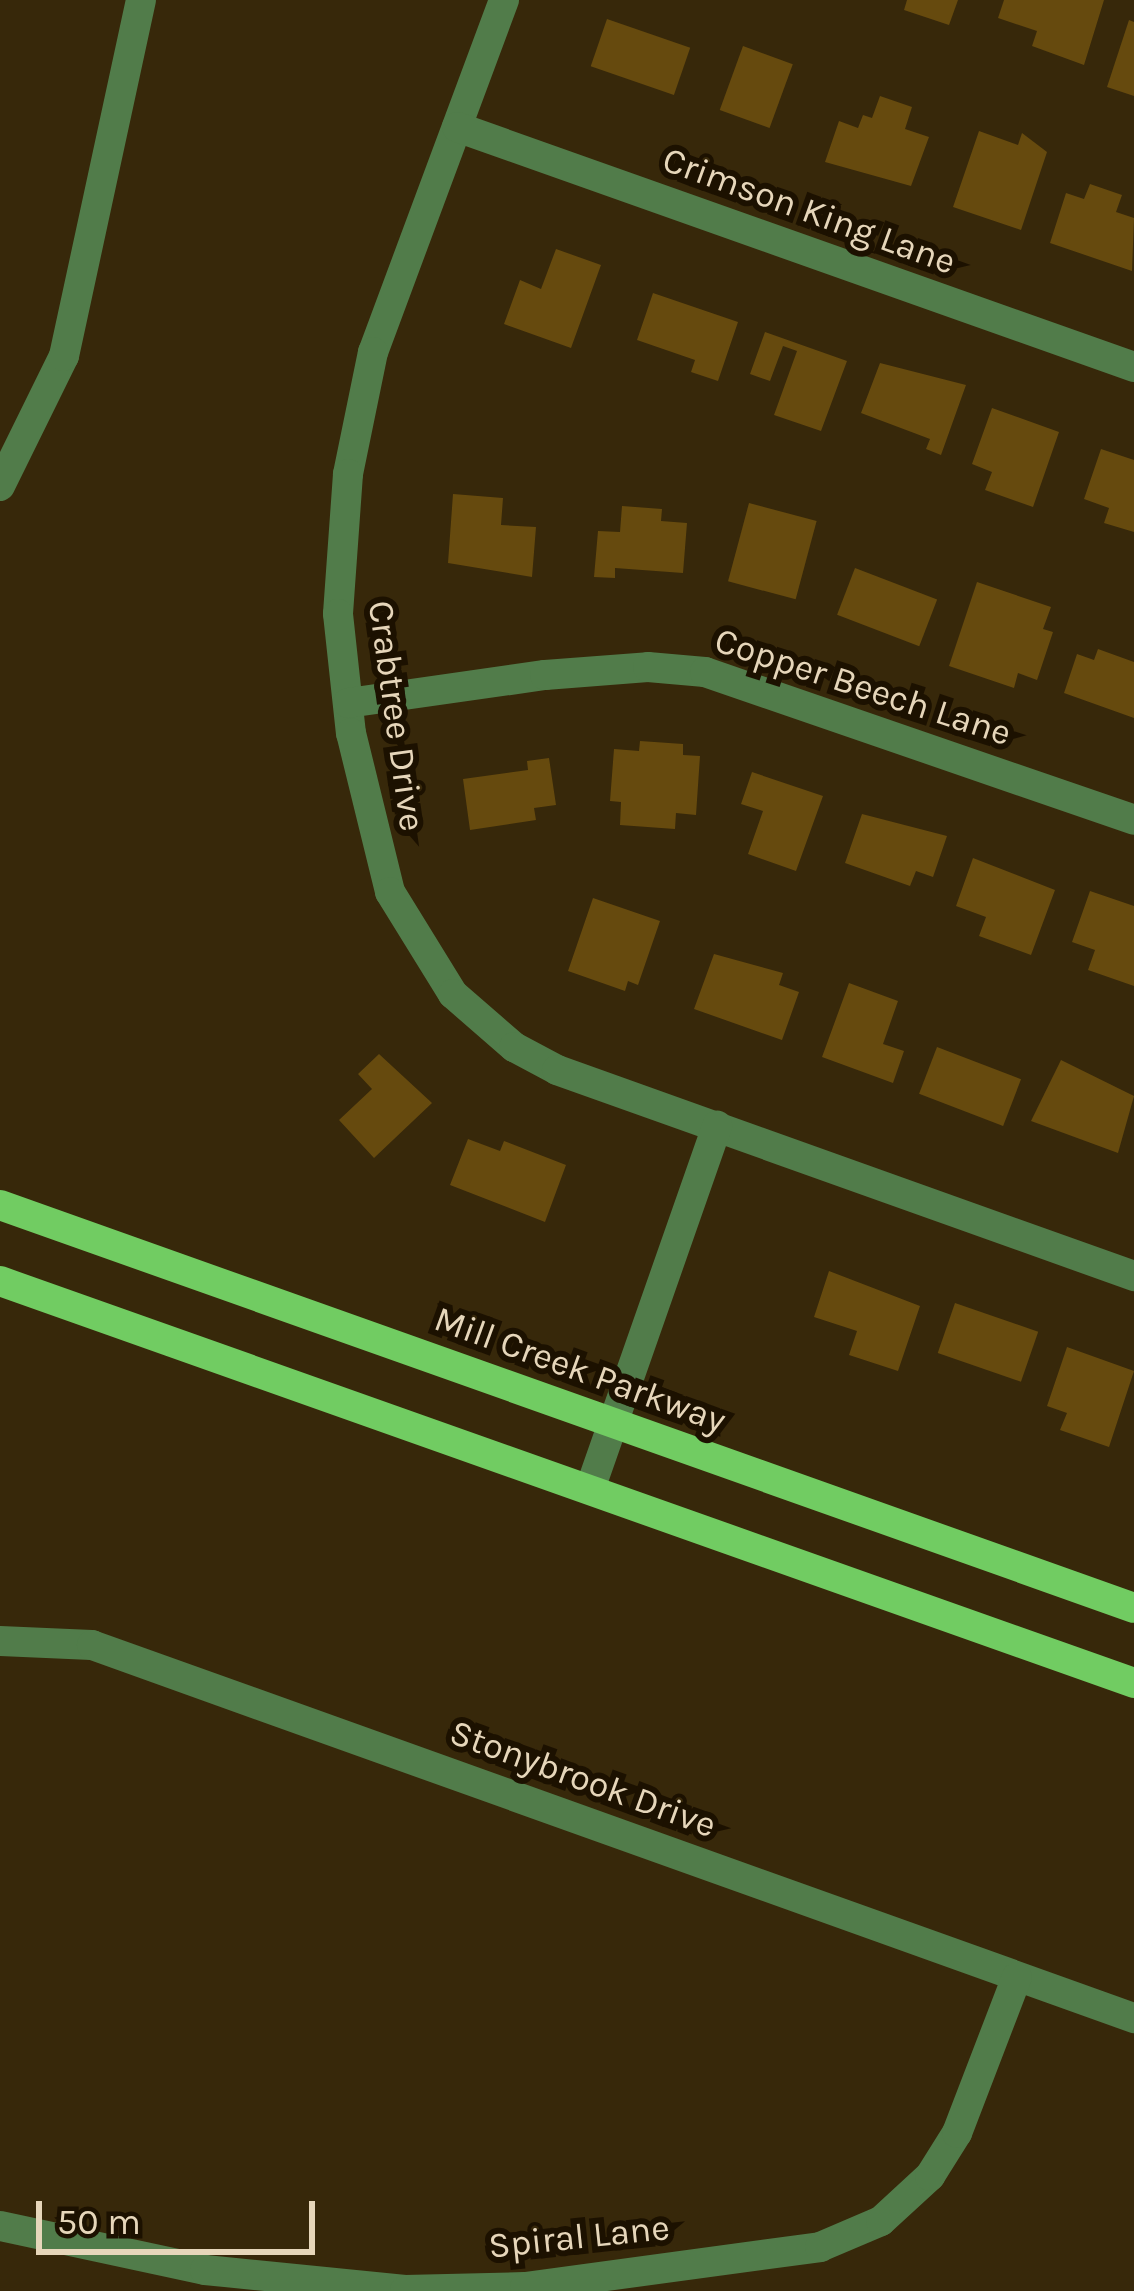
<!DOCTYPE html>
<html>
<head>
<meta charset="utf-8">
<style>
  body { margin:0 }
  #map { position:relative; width:1134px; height:2291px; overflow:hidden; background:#37280a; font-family:Karla,sans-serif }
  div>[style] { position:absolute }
  .building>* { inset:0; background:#664a0e; transform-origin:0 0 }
  .minor>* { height:30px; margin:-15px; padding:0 15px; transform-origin:15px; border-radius:15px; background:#517c4a }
  .major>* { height:30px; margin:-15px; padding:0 15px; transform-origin:15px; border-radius:15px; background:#71cc62 }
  span { translate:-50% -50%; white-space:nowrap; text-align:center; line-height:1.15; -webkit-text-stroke:12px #1c1100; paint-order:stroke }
  .street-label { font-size:36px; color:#e6d6ba }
  .scale { position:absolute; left:36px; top:2201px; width:279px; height:54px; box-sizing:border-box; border:6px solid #e6d6ba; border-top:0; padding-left:15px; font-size:36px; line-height:42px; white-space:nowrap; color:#e6d6ba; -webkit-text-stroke:9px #1c1100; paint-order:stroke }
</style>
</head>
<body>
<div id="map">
  <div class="building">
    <i style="clip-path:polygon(907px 0,958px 0,949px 25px,904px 10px)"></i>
    <i style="clip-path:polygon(1004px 0,1104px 0,1084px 65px,1032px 46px,1037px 31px,998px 18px)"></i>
    <i style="left:607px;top:19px;width:88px;height:50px;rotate:19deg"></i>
    <i style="clip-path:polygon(1129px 20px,1134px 22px,1134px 96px,1107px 87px)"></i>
    <i style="left:743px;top:46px;width:53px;height:68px;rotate:20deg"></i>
    <i style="clip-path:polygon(880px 96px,912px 107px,905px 129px,929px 137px,911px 186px,825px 162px,839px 121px,858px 128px,863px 115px,872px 118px)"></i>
    <i style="clip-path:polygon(979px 131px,1018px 145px,1022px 133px,1047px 152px,1021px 230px,953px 207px)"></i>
    <i style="clip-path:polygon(1090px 184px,1122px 195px,1116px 212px,1134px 218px,1132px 271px,1050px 243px,1066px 193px,1084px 199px)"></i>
    <i style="clip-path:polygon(556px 249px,601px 265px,571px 348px,504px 324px,520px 280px,541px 289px)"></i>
    <i style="clip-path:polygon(653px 293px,738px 322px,718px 381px,691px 372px,695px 360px,637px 340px)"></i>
    <i style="clip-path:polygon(765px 332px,847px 361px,821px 431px,774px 415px,797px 351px,783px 346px,770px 381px,750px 374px)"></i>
    <i style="clip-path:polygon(880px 363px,966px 385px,941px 455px,926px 449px,930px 439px,861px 413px)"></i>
    <i style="clip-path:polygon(992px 408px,1059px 432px,1033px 507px,985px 490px,992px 472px,972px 464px)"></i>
    <i style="clip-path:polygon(1101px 449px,1134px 460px,1134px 532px,1104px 523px,1109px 508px,1084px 499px)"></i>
    <i style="clip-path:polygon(453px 494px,503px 498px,501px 525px,536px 527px,532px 577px,448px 563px)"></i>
    <i style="left:749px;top:503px;width:70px;height:81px;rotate:15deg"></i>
    <i style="clip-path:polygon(622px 506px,662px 509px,661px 521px,687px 523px,683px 573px,615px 568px,615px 578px,594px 577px,598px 531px,620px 532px)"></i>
    <i style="left:855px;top:568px;width:88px;height:50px;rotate:21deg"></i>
    <i style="clip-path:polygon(977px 582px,1051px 607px,1043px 629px,1053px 632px,1037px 680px,1018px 673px,1014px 688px,949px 666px)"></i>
    <i style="clip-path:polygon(1098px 649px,1134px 662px,1134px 718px,1064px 693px,1077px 654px,1094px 660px)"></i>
    <i style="clip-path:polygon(640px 741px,683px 744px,683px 755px,700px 756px,696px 815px,676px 813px,675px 829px,620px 825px,621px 802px,610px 801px,614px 749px,639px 751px)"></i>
    <i style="clip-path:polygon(549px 758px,556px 805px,534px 808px,536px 820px,470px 830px,463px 779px,528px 770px,527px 761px)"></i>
    <i style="clip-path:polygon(752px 772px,823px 796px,796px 871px,748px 854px,763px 811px,741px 804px)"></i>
    <i style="clip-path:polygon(862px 814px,947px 836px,933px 877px,916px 871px,910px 886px,845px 863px)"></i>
    <i style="clip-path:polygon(973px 858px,1055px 890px,1031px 955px,979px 936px,986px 917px,956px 906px)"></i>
    <i style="clip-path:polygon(1090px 891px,1134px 906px,1134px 986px,1088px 970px,1095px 950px,1072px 942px)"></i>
    <i style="clip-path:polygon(593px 898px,660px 921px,638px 985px,628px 981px,625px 991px,568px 971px)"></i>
    <i style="clip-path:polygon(714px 954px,783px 973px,779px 985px,799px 992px,782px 1040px,694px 1009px)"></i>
    <i style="clip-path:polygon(849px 983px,898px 1001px,883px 1044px,904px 1051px,893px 1083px,822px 1057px)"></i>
    <i style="left:937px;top:1047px;width:90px;height:50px;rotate:21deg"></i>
    <i style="clip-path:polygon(379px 1054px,432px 1103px,374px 1158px,339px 1120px,372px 1089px,358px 1074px)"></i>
    <i style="clip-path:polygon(1061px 1060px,1134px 1096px,1118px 1153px,1031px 1121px)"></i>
    <i style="clip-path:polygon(468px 1139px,500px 1151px,504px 1141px,566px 1165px,545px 1222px,450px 1185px)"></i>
    <i style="clip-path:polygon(829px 1271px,920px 1306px,898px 1371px,849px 1355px,857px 1331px,814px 1317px)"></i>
    <i style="left:955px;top:1303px;width:88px;height:53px;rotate:19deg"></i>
    <i style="clip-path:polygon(1067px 1347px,1134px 1371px,1109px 1447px,1060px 1430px,1067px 1413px,1047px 1406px)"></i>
  </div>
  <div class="minor">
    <i style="left:504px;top:0;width:376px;rotate:110.4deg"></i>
    <i style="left:373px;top:352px;width:125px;rotate:101.6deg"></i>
    <i style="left:348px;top:474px;width:140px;rotate:94.1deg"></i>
    <i style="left:338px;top:614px;width:120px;rotate:83.8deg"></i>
    <i style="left:351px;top:733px;width:164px;rotate:76.2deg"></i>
    <i style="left:390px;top:892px;width:120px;rotate:58.3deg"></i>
    <i style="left:453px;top:994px;width:81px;rotate:41deg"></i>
    <i style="left:514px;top:1047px;width:49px;rotate:28.1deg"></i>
    <i style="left:557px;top:1070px;width:613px;rotate:19.65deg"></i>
    <i style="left:457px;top:127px;width:718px;rotate:19.52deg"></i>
    <i style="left:0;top:486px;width:145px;rotate:-63.8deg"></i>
    <i style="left:64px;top:356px;width:364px;rotate:-77.8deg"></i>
    <i style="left:348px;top:703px;width:199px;rotate:-8.1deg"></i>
    <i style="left:545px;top:675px;width:103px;rotate:-4.4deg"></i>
    <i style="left:648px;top:667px;width:57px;rotate:5deg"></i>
    <i style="left:705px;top:672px;width:454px;rotate:19deg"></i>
    <i style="left:590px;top:1489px;width:385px;rotate:-70.7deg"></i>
    <i style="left:0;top:1641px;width:92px;rotate:2.5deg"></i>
    <i style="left:92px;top:1645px;width:1107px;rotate:19.7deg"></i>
    <i style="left:0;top:2226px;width:210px;rotate:12.1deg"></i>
    <i style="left:205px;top:2270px;width:201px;rotate:5.7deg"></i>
    <i style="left:405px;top:2290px;width:120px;rotate:-1.4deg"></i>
    <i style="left:525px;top:2287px;width:298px;rotate:-7.7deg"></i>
    <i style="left:820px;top:2247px;width:66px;rotate:-23.1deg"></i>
    <i style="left:881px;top:2221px;width:67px;rotate:-42.6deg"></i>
    <i style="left:930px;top:2176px;width:51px;rotate:-57.9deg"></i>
    <i style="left:957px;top:2133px;width:167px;rotate:-69deg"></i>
  </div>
  <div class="major">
    <i style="left:0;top:1205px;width:1203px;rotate:19.56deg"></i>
    <i style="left:0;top:1281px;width:1203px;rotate:19.52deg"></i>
  </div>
  <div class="street-label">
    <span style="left:809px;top:211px;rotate:20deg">Crimson King Lane</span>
    <span style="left:863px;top:687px;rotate:18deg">Copper Beech Lane</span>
    <span style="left:396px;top:716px;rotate:82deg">Crabtree Drive</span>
    <span style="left:580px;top:1370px;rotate:20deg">Mill Creek Parkway</span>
    <span style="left:583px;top:1779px;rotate:20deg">Stonybrook Drive</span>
    <span style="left:579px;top:2237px;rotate:-6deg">Spiral Lane</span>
  </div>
  <div class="scale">50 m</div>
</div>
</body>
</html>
